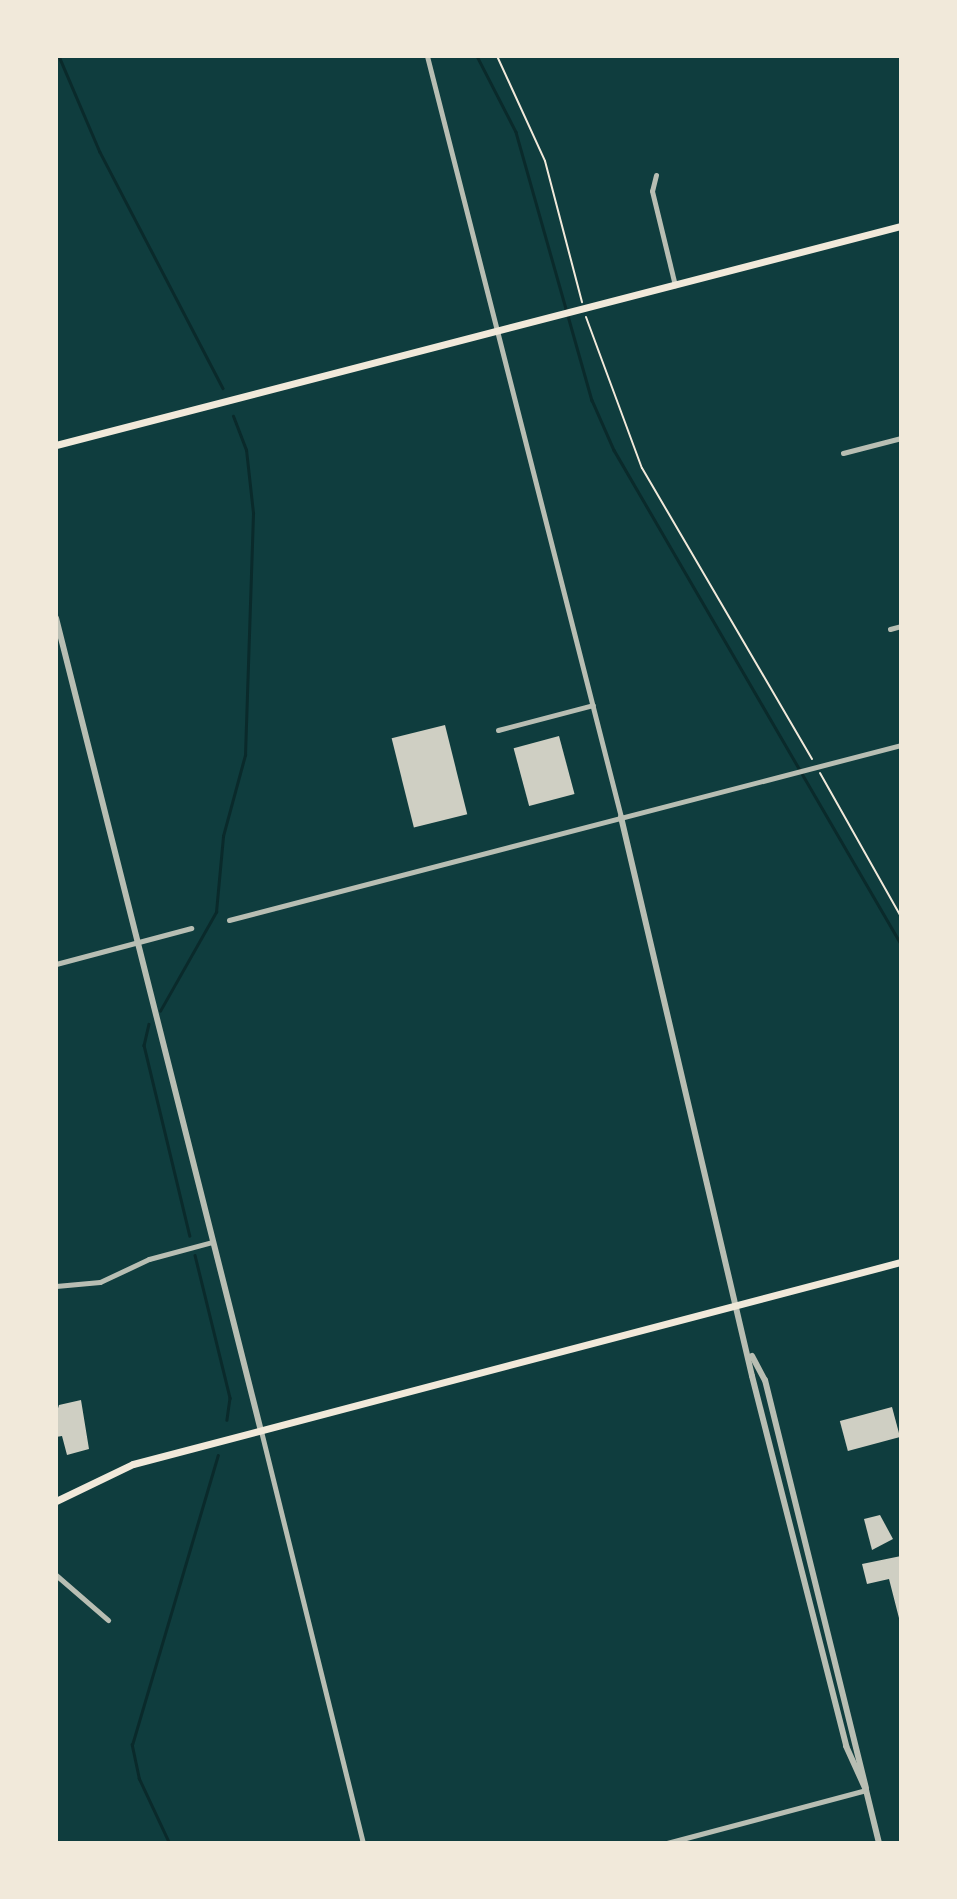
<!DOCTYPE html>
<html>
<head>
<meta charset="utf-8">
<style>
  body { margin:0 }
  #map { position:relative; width:957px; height:1899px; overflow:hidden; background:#0f3d3e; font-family:"Golos Text",sans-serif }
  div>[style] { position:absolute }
  .stream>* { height:2.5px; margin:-1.25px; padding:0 1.25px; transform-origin:1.25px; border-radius:1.25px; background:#0a2a2b }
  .building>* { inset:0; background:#cfcfc3; transform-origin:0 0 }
  .path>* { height:2px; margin:-1px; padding:0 1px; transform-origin:1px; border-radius:1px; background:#f1e9da }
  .minor>* { height:5px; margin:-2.5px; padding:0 2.5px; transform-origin:2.5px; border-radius:2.5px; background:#b8beb3 }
  .tertiary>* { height:6px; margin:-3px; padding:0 3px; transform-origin:3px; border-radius:3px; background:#b8beb3 }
  .secondary>* { height:7px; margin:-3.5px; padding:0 3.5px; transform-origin:3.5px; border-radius:3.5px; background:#f1e9da }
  span { translate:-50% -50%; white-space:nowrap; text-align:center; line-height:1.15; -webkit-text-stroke:6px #f1e9da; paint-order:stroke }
  .frame { position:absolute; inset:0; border:58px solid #f1e9da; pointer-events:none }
</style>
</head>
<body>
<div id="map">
  <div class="stream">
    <i style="left:59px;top:56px;width:104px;rotate:66.9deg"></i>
    <i style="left:100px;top:152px;width:266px;rotate:62.5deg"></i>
    <i style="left:477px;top:56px;width:85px;rotate:62.8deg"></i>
    <i style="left:516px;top:132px;width:279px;rotate:74.2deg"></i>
    <i style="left:592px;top:400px;width:55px;rotate:66.3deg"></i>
    <i style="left:614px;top:450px;width:571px;rotate:59.84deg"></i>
    <i style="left:160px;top:1011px;width:114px;rotate:-60.5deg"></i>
    <i style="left:216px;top:912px;width:76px;rotate:-84.7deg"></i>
    <i style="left:223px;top:836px;width:84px;rotate:-74.8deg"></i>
    <i style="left:245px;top:755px;width:242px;rotate:-88.1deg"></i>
    <i style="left:253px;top:513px;width:63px;rotate:-96.3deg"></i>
    <i style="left:246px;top:450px;width:36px;rotate:-111deg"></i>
    <i style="left:149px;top:1024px;width:22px;rotate:103deg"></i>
    <i style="left:144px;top:1045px;width:196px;rotate:76.5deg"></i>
    <i style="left:195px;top:1255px;width:147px;rotate:76.2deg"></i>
    <i style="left:230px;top:1398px;width:22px;rotate:98deg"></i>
    <i style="left:169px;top:1843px;width:71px;rotate:-115.1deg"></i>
    <i style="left:139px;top:1779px;width:35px;rotate:-102deg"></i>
    <i style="left:132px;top:1745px;width:302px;rotate:-73.5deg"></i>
  </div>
  <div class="building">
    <i style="left:445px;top:725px;width:92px;height:55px;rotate:76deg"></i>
    <i style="left:559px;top:736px;width:60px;height:47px;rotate:75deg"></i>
    <i style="clip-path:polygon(81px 1400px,89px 1449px,67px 1455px,62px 1436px,56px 1437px,56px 1415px,59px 1405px)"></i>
    <i style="left:892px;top:1407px;width:31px;height:54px;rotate:75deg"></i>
    <i style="clip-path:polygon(880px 1515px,893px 1539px,872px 1550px,864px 1519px)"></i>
    <i style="clip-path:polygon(901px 1556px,901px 1622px,900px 1622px,889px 1579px,867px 1584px,862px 1564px)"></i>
  </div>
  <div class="path">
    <i style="left:497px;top:56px;width:115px;rotate:65.4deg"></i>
    <i style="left:545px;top:161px;width:146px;rotate:75.3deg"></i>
    <i style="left:586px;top:317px;width:161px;rotate:69.7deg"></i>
    <i style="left:642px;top:468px;width:337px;rotate:59.7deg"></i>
    <i style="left:820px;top:773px;width:165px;rotate:60.6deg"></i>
  </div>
  <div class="minor">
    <i style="left:427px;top:56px;width:785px;rotate:75.7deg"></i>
    <i style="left:656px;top:175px;width:16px;rotate:104deg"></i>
    <i style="left:652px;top:191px;width:97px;rotate:76.3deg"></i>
    <i style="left:843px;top:453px;width:60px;rotate:-14.5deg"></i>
    <i style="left:890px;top:629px;width:11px;rotate:-15deg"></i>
    <i style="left:498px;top:730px;width:98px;rotate:-14.7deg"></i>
    <i style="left:229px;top:920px;width:694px;rotate:-14.6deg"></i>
    <i style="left:56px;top:964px;width:140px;rotate:-14.9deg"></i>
    <i style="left:56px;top:1286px;width:44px;rotate:-5.2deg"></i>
    <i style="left:100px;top:1282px;width:54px;rotate:-25.1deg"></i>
    <i style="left:149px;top:1259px;width:65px;rotate:-15.1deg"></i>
    <i style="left:261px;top:1431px;width:424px;rotate:76.1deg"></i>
    <i style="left:56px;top:1575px;width:69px;rotate:40.9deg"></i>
    <i style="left:667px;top:1843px;width:206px;rotate:-14.9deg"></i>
  </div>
  <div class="tertiary">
    <i style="left:56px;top:618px;width:838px;rotate:75.85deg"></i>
    <i style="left:621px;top:817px;width:574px;rotate:76.81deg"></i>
    <i style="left:752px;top:1376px;width:382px;rotate:75.7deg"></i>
    <i style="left:846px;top:1746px;width:48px;rotate:65.6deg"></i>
    <i style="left:866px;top:1790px;width:55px;rotate:76.2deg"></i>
    <i style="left:752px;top:1356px;width:27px;rotate:62deg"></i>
    <i style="left:765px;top:1380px;width:420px;rotate:76.1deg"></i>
  </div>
  <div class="secondary">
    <i style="left:56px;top:445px;width:873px;rotate:-14.53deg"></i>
    <i style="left:56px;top:1501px;width:85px;rotate:-25.7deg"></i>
    <i style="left:133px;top:1464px;width:794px;rotate:-14.74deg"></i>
  </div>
  <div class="frame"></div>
</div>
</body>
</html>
